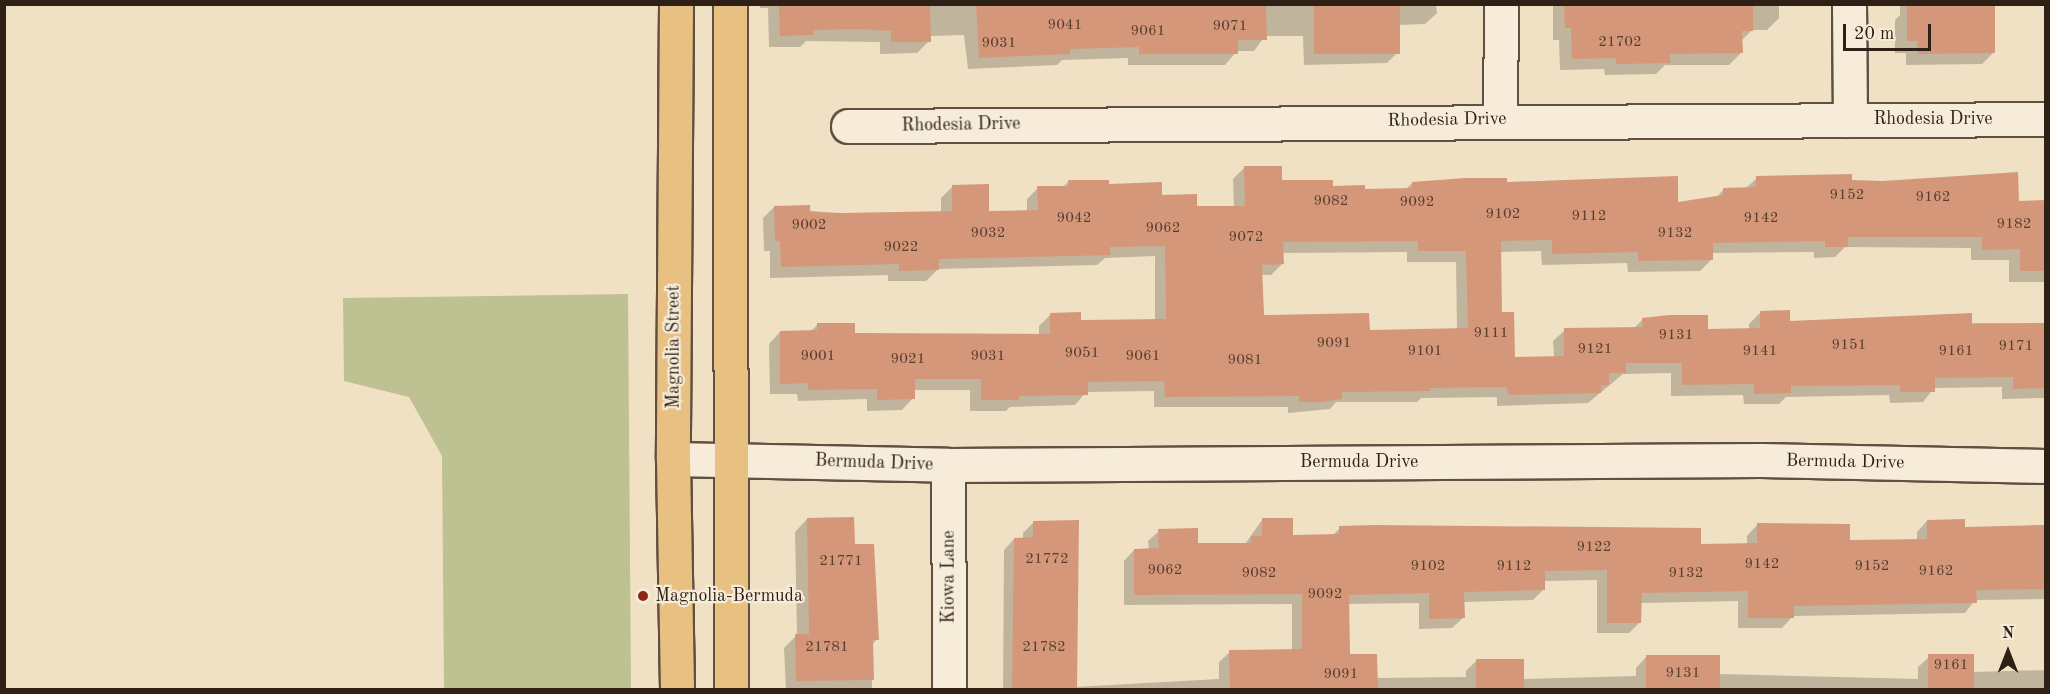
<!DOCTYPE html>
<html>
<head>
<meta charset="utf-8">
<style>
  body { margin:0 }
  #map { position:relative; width:2050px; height:694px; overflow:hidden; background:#f1e1c4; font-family:"Old Standard TT",serif }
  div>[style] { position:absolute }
  .green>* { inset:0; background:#bec191 }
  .shadow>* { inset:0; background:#0003 }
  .building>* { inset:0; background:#d4977a; transform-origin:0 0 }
  .roads { filter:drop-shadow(2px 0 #5f5041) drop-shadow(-2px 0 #5f5041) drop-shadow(0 2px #5f5041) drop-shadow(0 -2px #5f5041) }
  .minor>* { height:33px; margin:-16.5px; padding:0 16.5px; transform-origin:16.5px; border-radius:16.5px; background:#f6ecd9 }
  .major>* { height:33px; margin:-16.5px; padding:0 16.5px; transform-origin:16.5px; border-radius:16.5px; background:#e8c082 }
  .dots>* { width:16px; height:16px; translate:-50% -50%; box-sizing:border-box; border:3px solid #f6ecd9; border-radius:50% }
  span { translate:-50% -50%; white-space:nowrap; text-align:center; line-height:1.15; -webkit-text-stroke:4.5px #f6ecd9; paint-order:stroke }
  .number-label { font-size:15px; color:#583e2e }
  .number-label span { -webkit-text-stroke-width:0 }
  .street-label { font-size:18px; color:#2e2015 }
  .poi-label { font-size:18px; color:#2e2015 }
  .left { translate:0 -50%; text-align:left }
  .frame { position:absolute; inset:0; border:6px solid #2e2015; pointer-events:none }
  .north { position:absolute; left:1978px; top:622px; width:60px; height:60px; -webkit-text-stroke:4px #f6ecd9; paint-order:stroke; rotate:0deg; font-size:16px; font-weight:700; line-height:24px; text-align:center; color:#2e2015 }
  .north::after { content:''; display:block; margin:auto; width:21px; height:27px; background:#2e2015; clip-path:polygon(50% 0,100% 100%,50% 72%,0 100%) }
  .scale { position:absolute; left:1843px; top:24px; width:88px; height:27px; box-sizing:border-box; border:3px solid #2e2015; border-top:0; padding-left:8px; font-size:18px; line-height:21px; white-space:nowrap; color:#2e2015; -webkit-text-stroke:4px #f6ecd9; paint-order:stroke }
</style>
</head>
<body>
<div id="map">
  <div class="green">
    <i style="clip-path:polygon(628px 294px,631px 689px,444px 689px,442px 456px,409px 397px,344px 381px,343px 298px)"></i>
  </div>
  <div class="shadow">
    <i style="clip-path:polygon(760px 4px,1436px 4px,1437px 13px,1425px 24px,1398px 25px,1399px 51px,1387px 63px,1304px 65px,1303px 36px,1265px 36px,1254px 51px,1237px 51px,1225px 65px,1128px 65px,1128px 58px,1062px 60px,1057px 65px,968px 69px,964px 35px,929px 36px,929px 41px,917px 53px,880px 54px,880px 42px,806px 41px,800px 47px,769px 47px,768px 8px,760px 8px)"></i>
    <i style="clip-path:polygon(1553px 4px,1779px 4px,1779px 18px,1767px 30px,1752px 30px,1741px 41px,1741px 53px,1729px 65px,1665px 65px,1656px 74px,1605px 75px,1604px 69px,1560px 70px,1559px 40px,1553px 40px)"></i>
    <i style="clip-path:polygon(1900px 4px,1983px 4px,1994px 52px,1982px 64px,1906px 65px,1906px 53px,1895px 53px,1895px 20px,1900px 15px)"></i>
    <i style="clip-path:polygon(evenodd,1244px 168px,1281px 182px,1363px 190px,1406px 189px,1412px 183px,1506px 183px,1677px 203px,1716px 198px,1724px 189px,1745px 189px,1757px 178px,1851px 181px,2017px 202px,2046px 202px,2044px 282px,2009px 282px,2009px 260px,1971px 260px,1971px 248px,1845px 247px,1835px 257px,1814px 258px,1814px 252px,1711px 253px,1711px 260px,1700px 271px,1628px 272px,1627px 263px,1542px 265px,1541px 251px,1500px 252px,1501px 313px,1513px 358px,1554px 357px,1553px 341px,1565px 330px,1634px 328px,1643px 319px,1707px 330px,1749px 330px,1749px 324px,1761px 312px,1788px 323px,2046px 323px,2046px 398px,2002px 399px,2002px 387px,1934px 388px,1923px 402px,1890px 403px,1889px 395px,1786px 397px,1779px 404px,1744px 404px,1743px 395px,1671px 396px,1671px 373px,1623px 374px,1588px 403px,1497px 406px,1497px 397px,1421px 398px,1417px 402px,1336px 402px,1330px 409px,1288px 413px,1288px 407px,1154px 407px,1154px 391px,1086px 392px,1075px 405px,1010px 407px,1006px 411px,970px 411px,970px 390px,913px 390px,913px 398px,902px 410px,867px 411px,867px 399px,798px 401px,797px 394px,770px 394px,769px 344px,780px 332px,810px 332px,817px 325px,853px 335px,1039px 335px,1039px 326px,1050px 315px,1080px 322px,1155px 320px,1155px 256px,1105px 258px,1097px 265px,938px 269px,926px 281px,888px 281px,888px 275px,770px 278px,770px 251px,764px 251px,763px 218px,774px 207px,843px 214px,941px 213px,941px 198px,952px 187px,988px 212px,1027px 212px,1027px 199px,1038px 188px,1062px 188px,1068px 182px,1107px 185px,1196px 208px,1234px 208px,1233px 179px,1244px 168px,1407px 252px,1407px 262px,1456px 262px,1457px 330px,1368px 331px,1262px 316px,1261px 275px,1271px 275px,1282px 264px,1282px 253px,1407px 252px)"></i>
    <i style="clip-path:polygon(807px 519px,853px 546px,877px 639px,872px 645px,872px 690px,786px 690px,784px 648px,797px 635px,795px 532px)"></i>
    <i style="clip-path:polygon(1262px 520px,1292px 537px,1332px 536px,1340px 528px,1700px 545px,1747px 544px,1747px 536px,1757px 525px,1849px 541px,1917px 540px,1917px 532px,1927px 521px,1963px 529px,2046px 525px,2046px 599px,1975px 600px,1965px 613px,1793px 616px,1782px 628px,1738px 628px,1738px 601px,1640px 603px,1640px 622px,1629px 633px,1597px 633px,1597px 580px,1544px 581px,1544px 589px,1533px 600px,1463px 602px,1463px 618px,1452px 628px,1419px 629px,1419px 603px,1348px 604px,1349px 656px,1376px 678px,1466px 677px,1466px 671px,1476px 661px,1522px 679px,1636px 676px,1636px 668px,1646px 657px,1718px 674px,1918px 679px,1918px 667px,1929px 657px,1973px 672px,2046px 670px,2046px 690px,1003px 690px,1004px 550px,1014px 539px,1023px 539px,1023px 533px,1034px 522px,1075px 687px,1219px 679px,1219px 662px,1230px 652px,1292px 651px,1292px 604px,1124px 605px,1124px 561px,1134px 550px,1149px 550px,1148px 541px,1159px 531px,1196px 544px,1245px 544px)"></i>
  </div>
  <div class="building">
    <i style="clip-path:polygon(779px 4px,930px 4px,931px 42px,891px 42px,891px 31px,859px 29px,813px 30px,813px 35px,780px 36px)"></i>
    <i style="clip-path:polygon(976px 4px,1266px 4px,1267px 40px,1238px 40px,1238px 54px,1139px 54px,1139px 47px,1070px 49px,1070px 54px,979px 58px)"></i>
    <i style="left:1314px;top:4px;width:86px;height:50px"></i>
    <i style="clip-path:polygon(1564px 4px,1753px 4px,1753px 31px,1742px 31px,1743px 53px,1670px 54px,1670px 63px,1616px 64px,1616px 58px,1572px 59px,1571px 28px,1565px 28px)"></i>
    <i style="clip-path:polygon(1912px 4px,1995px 5px,1995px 53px,1918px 54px,1917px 41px,1907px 41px,1907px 6px)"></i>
    <i style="clip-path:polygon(evenodd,1244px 166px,1282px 166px,1282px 180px,1333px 180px,1333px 186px,1365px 185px,1365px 189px,1412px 188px,1412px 182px,1465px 178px,1507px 178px,1507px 182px,1678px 176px,1678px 202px,1723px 195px,1723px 188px,1756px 187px,1756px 176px,1852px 174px,1852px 180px,1883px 181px,2018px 172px,2019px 201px,2046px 200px,2046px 271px,2020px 271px,2020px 249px,1982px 250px,1982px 237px,1848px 237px,1848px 247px,1825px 247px,1825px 241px,1713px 243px,1713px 260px,1638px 261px,1638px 252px,1552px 254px,1552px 240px,1501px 241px,1502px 312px,1514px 312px,1515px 357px,1564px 356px,1564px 328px,1643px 327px,1642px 318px,1669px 315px,1708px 315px,1708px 329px,1760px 328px,1760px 311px,1790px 310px,1790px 321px,1972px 313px,1972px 324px,2046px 323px,2046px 388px,2013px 389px,2013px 377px,1935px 378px,1935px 392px,1900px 392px,1900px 385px,1791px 386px,1791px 393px,1754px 394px,1754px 384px,1682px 385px,1682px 363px,1626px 363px,1626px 373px,1609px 373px,1609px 385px,1601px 385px,1601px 393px,1508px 395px,1507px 387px,1430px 388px,1430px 391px,1342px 392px,1342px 399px,1321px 402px,1299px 402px,1299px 396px,1165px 397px,1164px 381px,1088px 382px,1088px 395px,1019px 396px,1019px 400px,981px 400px,981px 379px,915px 379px,915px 399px,877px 400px,877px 389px,808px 390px,808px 383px,780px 384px,780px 331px,817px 330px,817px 323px,855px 323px,855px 333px,1050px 334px,1050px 313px,1081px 312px,1081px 320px,1166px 319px,1165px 246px,1110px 247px,1110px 255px,939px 259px,939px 270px,899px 271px,899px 264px,781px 267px,780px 241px,775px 241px,774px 206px,810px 205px,810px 212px,843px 213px,952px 211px,952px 185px,989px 184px,989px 211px,1038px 210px,1037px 186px,1068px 186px,1068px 180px,1109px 180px,1109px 184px,1162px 182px,1162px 195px,1197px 194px,1197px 206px,1245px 206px,1244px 166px,1418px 241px,1418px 251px,1466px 251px,1468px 328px,1370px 330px,1369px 313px,1264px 315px,1262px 265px,1284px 264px,1283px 242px,1418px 241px)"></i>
    <i style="clip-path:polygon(854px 517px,855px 544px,874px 544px,879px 640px,873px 640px,874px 680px,796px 681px,795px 634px,809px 634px,807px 518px)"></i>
    <i style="clip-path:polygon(1262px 518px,1293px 518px,1293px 535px,1339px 534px,1339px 526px,1375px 525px,1701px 528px,1701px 544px,1757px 543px,1757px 523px,1850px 524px,1850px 540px,1927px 539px,1927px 520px,1965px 519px,1965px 527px,2044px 525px,2046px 589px,1976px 590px,1977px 603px,1794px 606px,1794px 618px,1748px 618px,1748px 591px,1642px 593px,1641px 623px,1607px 623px,1607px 570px,1545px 571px,1545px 590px,1464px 592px,1465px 618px,1429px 619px,1429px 593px,1349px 595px,1350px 654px,1377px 654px,1378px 690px,1230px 690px,1229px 650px,1302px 649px,1302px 594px,1134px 595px,1134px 549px,1159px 548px,1158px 529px,1198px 528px,1198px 543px,1251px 543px,1251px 536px,1262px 536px)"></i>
    <i style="clip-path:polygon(1079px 520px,1077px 690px,1012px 690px,1014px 538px,1033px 537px,1033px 521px)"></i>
    <i style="left:1974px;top:654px;width:36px;height:46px;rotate:90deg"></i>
    <i style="left:1720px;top:655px;width:35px;height:74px;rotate:90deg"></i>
    <i style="left:1476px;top:659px;width:48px;height:31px"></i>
  </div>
  <div class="roads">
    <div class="minor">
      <i style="left:1849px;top:4px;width:116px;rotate:89.5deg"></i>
      <i style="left:1500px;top:119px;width:115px;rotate:-89.5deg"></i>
      <i style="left:848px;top:126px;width:1198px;rotate:-0.33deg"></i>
      <i style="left:673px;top:459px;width:275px;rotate:1.2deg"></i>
      <i style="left:948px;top:465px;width:813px;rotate:-0.35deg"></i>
      <i style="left:1761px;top:460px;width:285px;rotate:1.2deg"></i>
      <i style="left:948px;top:465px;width:225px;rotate:89.7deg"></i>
    </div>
    <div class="major">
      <i style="left:676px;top:4px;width:455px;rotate:90.4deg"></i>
      <i style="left:673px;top:459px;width:231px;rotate:89deg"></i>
      <i style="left:730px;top:4px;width:686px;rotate:89.92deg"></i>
    </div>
  </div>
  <div class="dots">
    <i style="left:643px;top:596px;background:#8f2418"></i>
  </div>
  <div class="number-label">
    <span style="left:1065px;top:26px">9041</span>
    <span style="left:1230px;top:27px">9071</span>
    <span style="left:1148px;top:32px">9061</span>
    <span style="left:1620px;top:43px">21702</span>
    <span style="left:999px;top:44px">9031</span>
    <span style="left:1847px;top:196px">9152</span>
    <span style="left:1933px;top:198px">9162</span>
    <span style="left:1331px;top:202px">9082</span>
    <span style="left:1417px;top:203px">9092</span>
    <span style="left:1503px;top:215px">9102</span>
    <span style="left:1589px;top:217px">9112</span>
    <span style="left:1074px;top:219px">9042</span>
    <span style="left:1761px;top:219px">9142</span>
    <span style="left:2014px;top:225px">9182</span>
    <span style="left:809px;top:226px">9002</span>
    <span style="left:1163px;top:229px">9062</span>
    <span style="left:988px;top:234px">9032</span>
    <span style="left:1675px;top:234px">9132</span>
    <span style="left:1246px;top:238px">9072</span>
    <span style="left:901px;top:248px">9022</span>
    <span style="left:1491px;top:334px">9111</span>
    <span style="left:1676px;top:336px">9131</span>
    <span style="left:1334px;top:344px">9091</span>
    <span style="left:1849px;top:346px">9151</span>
    <span style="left:2016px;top:347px">9171</span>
    <span style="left:1595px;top:350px">9121</span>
    <span style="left:1425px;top:352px">9101</span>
    <span style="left:1760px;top:352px">9141</span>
    <span style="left:1956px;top:352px">9161</span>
    <span style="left:1082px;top:354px">9051</span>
    <span style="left:818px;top:357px">9001</span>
    <span style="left:988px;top:357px">9031</span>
    <span style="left:1143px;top:357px">9061</span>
    <span style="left:908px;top:360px">9021</span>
    <span style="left:1245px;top:361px">9081</span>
    <span style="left:1594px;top:548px">9122</span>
    <span style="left:1047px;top:560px">21772</span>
    <span style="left:841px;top:562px">21771</span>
    <span style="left:1762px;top:565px">9142</span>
    <span style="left:1428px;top:567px">9102</span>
    <span style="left:1514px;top:567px">9112</span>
    <span style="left:1872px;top:567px">9152</span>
    <span style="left:1165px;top:571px">9062</span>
    <span style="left:1936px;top:572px">9162</span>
    <span style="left:1259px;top:574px">9082</span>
    <span style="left:1686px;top:574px">9132</span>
    <span style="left:1325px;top:595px">9092</span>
    <span style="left:827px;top:648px">21781</span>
    <span style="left:1044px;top:648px">21782</span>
    <span style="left:1951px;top:666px">9161</span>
    <span style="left:1683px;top:674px">9131</span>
    <span style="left:1341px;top:675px">9091</span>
  </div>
  <div class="street-label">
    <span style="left:1933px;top:119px">Rhodesia Drive</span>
    <span style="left:1447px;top:120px;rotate:-1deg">Rhodesia Drive</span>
    <span style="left:961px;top:125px;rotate:-1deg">Rhodesia Drive</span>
    <span style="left:674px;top:347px;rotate:-90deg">Magnolia Street</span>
    <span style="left:1359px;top:462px">Bermuda Drive</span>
    <span style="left:1845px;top:462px;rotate:1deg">Bermuda Drive</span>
    <span style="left:874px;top:463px;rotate:2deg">Bermuda Drive</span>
    <span style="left:949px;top:577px;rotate:-90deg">Kiowa Lane</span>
  </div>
  <div class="poi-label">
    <span class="left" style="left:655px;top:596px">Magnolia-Bermuda</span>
  </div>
  <div class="frame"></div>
  <div class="north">N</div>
  <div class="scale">20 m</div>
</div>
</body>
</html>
